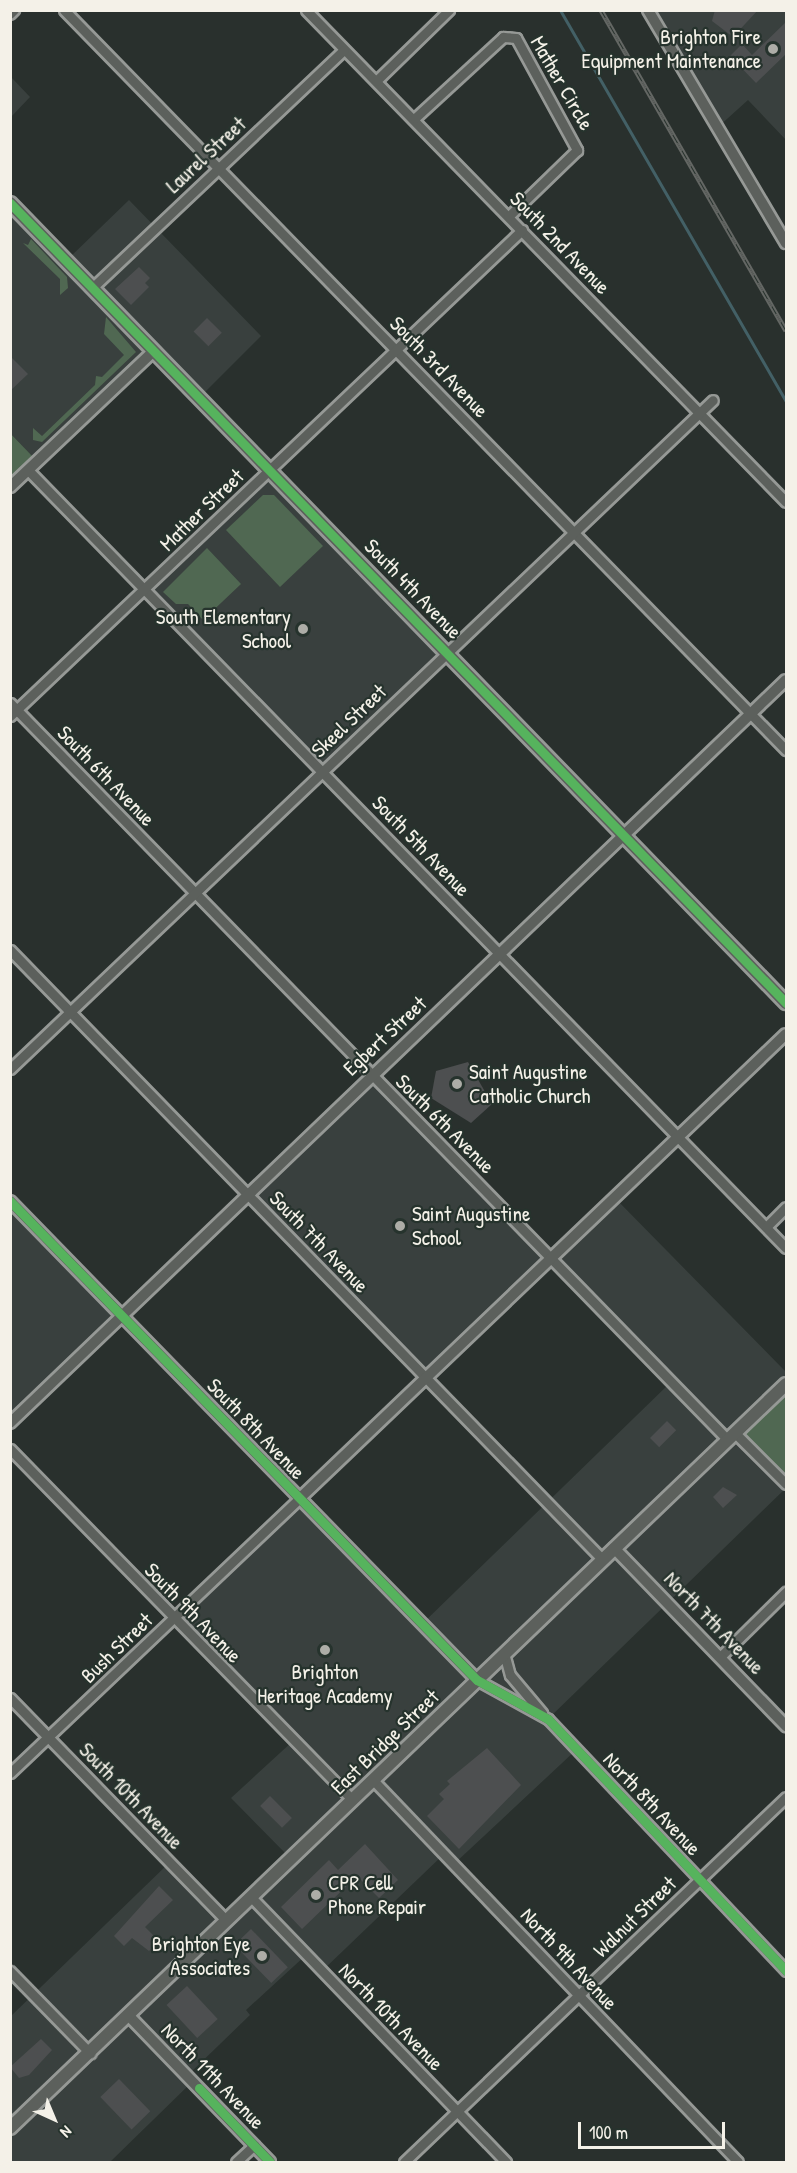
<!DOCTYPE html>
<html>
<head>
<meta charset="utf-8">
<style>
  body { margin:0 }
  #map { position:relative; width:797px; height:2173px; overflow:hidden; background:#29302d; font-family:"Patrick Hand",sans-serif }
  div>[style] { position:absolute }
  .built>* { inset:0; background:#39403e; transform-origin:0 0 }
  .green>* { inset:0; background:#506852 }
  .stream>* { height:3px; margin:-1.5px; padding:0 1.5px; transform-origin:1.5px; border-radius:1.5px; background:#436066 }
  .building>* { inset:0; background:#4d4f50; transform-origin:0 0 }
  .roads { filter:drop-shadow(2px 0 #969996) drop-shadow(-2px 0 #969996) drop-shadow(0 2px #969996) drop-shadow(0 -2px #969996) }
  .minor>* { height:9px; margin:-4.5px; padding:0 4.5px; transform-origin:4.5px; border-radius:4.5px; background:#5c605c }
  .tertiary>* { height:10px; margin:-5px; padding:0 5px; transform-origin:5px; border-radius:5px; background:#5c605c }
  .secondary>* { height:12px; margin:-6px; padding:0 6px; transform-origin:6px; border-radius:6px; background:#5c605c }
  .rail>* { height:5px; margin-top:-2.5px; transform-origin:0; background:repeating-linear-gradient(90deg,#26332d 0 9px,#646764 0 18px); box-sizing:border-box; border-block:2px solid #646764 }
  .cycleway>* { height:9px; margin:-4.5px; padding:0 4.5px; transform-origin:4.5px; border-radius:4.5px; background:#56b35d }
  .dots>* { width:16px; height:16px; translate:-50% -50%; box-sizing:border-box; border:3px solid #26332d; border-radius:50% }
  span { translate:-50% -50%; white-space:nowrap; text-align:center; line-height:1.15; -webkit-text-stroke:4.5px #26332d; paint-order:stroke }
  .poi-label { font-size:21px; color:#f4f1e8 }
  .right { translate:-100% -50%; text-align:right }
  .left { translate:0 -50%; text-align:left }
  .street-label { font-size:21px; color:#f4f1e8 }
  .frame { position:absolute; inset:0; border:12px solid #f4f1e8; pointer-events:none }
  .north { position:absolute; left:24px; top:2089px; width:60px; height:60px; -webkit-text-stroke:4px #26332d; paint-order:stroke; rotate:136deg; font-size:16px; font-weight:700; line-height:24px; text-align:center; color:#f4f1e8 }
  .north::after { content:''; display:block; margin:auto; width:21px; height:27px; background:#f4f1e8; clip-path:polygon(50% 0,100% 100%,50% 72%,0 100%) }
  .scale { position:absolute; left:578px; top:2122px; width:147px; height:27px; box-sizing:border-box; border:3px solid #f4f1e8; border-top:0; padding-left:8px; font-size:18px; line-height:21px; white-space:nowrap; color:#f4f1e8; -webkit-text-stroke:4px #26332d; paint-order:stroke }
</style>
</head>
<body>
<div id="map">
  <div class="built">
    <i style="clip-path:polygon(648px 11px,786px 11px,786px 140px,748px 100px,717px 128px)"></i>
    <i style="clip-path:polygon(11px 77px,30px 97px,11px 117px)"></i>
    <i style="clip-path:polygon(129px 200px,261px 336px,199px 398px,154px 351px,37px 461px,11px 434px,10px 203px,67px 260px)"></i>
    <i style="left:269px;top:470px;width:255px;height:173px;rotate:46deg"></i>
    <i style="clip-path:polygon(372px 1075px,551px 1257px,614px 1197px,786px 1372px,786px 1488px,548px 1719px,576px 1750px,454px 1864px,444px 1854px,322px 1971px,306px 1955px,246px 2010px,250px 2015px,187px 2076px,192px 2082px,110px 2162px,11px 2162px,11px 2016px,170px 1862px,226px 1920px,291px 1859px,231px 1798px,293px 1741px,173px 1619px,299px 1499px,422px 1624px,671px 1382px,551px 1258px,425px 1377px,248px 1195px)"></i>
    <i style="clip-path:polygon(11px 1201px,122px 1315px,11px 1423px)"></i>
  </div>
  <div class="green">
    <i style="clip-path:polygon(31px 239px,67px 277px,68px 288px,60px 295px,60px 279px,23px 243px,28px 245px)"></i>
    <i style="clip-path:polygon(106px 317px,136px 352px,42px 442px,33px 440px,33px 428px,42px 436px,95px 385px,96px 376px,102px 377px,124px 355px,104px 334px)"></i>
    <i style="clip-path:polygon(11px 434px,37px 461px,11px 487px)"></i>
    <i style="clip-path:polygon(263px 495px,274px 495px,323px 546px,280px 587px,226px 530px)"></i>
    <i style="clip-path:polygon(207px 548px,241px 584px,203px 620px,188px 604px,176px 604px,163px 592px)"></i>
    <i style="clip-path:polygon(786px 1384px,786px 1484px,735px 1433px)"></i>
  </div>
  <div class="stream">
    <i style="left:560px;top:10px;width:452px;rotate:60deg"></i>
  </div>
  <div class="building">
    <i style="clip-path:polygon(715px 10px,758px 10px,733px 37px,712px 21px)"></i>
    <i style="clip-path:polygon(786px 22px,786px 54px,756px 83px,730px 56px,742px 44px,752px 55px)"></i>
    <i style="clip-path:polygon(139px 267px,150px 278px,145px 283px,149px 287px,131px 305px,115px 289px)"></i>
    <i style="left:207px;top:318px;width:21px;height:19px;rotate:45deg"></i>
    <i style="clip-path:polygon(10px 356px,28px 374px,10px 391px)"></i>
    <i style="clip-path:polygon(468px 1062px,492px 1104px,471px 1123px,431px 1098px,436px 1071px)"></i>
    <i style="left:667px;top:1421px;width:13px;height:24px;rotate:45deg"></i>
    <i style="clip-path:polygon(723px 1487px,737px 1495px,723px 1508px,713px 1497px)"></i>
    <i style="clip-path:polygon(487px 1748px,521px 1785px,459px 1849px,427px 1816px,444px 1799px,439px 1794px,450px 1784px,447px 1781px)"></i>
    <i style="left:270px;top:1796px;width:31px;height:14px;rotate:45deg"></i>
    <i style="clip-path:polygon(365px 1844px,398px 1880px,379px 1898px,357px 1876px,302px 1929px,281px 1907px,329px 1860px,338px 1870px)"></i>
    <i style="clip-path:polygon(159px 1886px,173px 1900px,145px 1927px,159px 1941px,149px 1951px,132px 1938px,124px 1946px,114px 1936px)"></i>
    <i style="left:251px;top:1929px;width:53px;height:23px;rotate:46deg"></i>
    <i style="left:187px;top:1986px;width:45px;height:28px;rotate:47deg"></i>
    <i style="clip-path:polygon(41px 2039px,52px 2050px,29px 2075px,19px 2078px,10px 2067px)"></i>
    <i style="left:119px;top:2079px;width:45px;height:26px;rotate:46deg"></i>
  </div>
  <div class="roads">
    <div class="minor">
      <i style="left:64px;top:10px;width:1034px;rotate:45.71deg"></i>
      <i style="left:306px;top:10px;width:687px;rotate:45.71deg"></i>
      <i style="left:376px;top:81px;width:102px;rotate:-44.2deg"></i>
      <i style="left:415px;top:118px;width:120px;rotate:-42.6deg"></i>
      <i style="left:503px;top:37px;width:13px;rotate:4deg"></i>
      <i style="left:516px;top:38px;width:128px;rotate:61.4deg"></i>
      <i style="left:577px;top:150px;width:95px;rotate:135.9deg"></i>
      <i style="left:93px;top:287px;width:345px;rotate:-43.4deg"></i>
      <i style="left:28px;top:470px;width:1086px;rotate:45.75deg"></i>
      <i style="left:10px;top:703px;width:1029px;rotate:45.75deg"></i>
      <i style="left:10px;top:716px;width:706px;rotate:-43.51deg"></i>
      <i style="left:10px;top:950px;width:849px;rotate:45.81deg"></i>
      <i style="left:10px;top:1069px;width:970px;rotate:-43.58deg"></i>
      <i style="left:766px;top:1227px;width:28px;rotate:-45deg"></i>
      <i style="left:735px;top:1433px;width:72px;rotate:45deg"></i>
      <i style="left:10px;top:1449px;width:490px;rotate:45.7deg"></i>
      <i style="left:504px;top:1653px;width:23px;rotate:75deg"></i>
      <i style="left:510px;top:1675px;width:50px;rotate:49.9deg"></i>
      <i style="left:720px;top:1657px;width:93px;rotate:-44.6deg"></i>
      <i style="left:477px;top:1680px;width:81px;rotate:28.8deg"></i>
      <i style="left:548px;top:1719px;width:347px;rotate:46.6deg"></i>
      <i style="left:10px;top:1698px;width:310px;rotate:45.8deg"></i>
      <i style="left:10px;top:1773px;width:398px;rotate:-43.5deg"></i>
      <i style="left:373px;top:1780px;width:528px;rotate:46.3deg"></i>
      <i style="left:251px;top:1897px;width:368px;rotate:46.1deg"></i>
      <i style="left:10px;top:1971px;width:115px;rotate:45.7deg"></i>
      <i style="left:236px;top:2162px;width:25px;rotate:-43deg"></i>
      <i style="left:404px;top:2162px;width:528px;rotate:-43.7deg"></i>
    </div>
    <div class="tertiary">
      <i style="left:648px;top:10px;width:271px;rotate:59.4deg"></i>
      <i style="left:10px;top:14px;width:6px;rotate:-45deg"></i>
      <i style="left:10px;top:487px;width:198px;rotate:-43.4deg"></i>
      <i style="left:10px;top:1201px;width:669px;rotate:45.73deg"></i>
      <i style="left:10px;top:1423px;width:1074px;rotate:-43.76deg"></i>
      <i style="left:299px;top:1499px;width:673px;rotate:-43.68deg"></i>
      <i style="left:614px;top:1548px;width:248px;rotate:46deg"></i>
      <i style="left:129px;top:2016px;width:203px;rotate:46deg"></i>
    </div>
    <div class="secondary">
      <i style="left:10px;top:203px;width:1115px;rotate:45.87deg"></i>
      <i style="left:10px;top:2128px;width:1075px;rotate:-43.79deg"></i>
    </div>
  </div>
  <div class="rail">
    <i style="left:601px;top:10px;width:370px;rotate:60deg"></i>
  </div>
  <div class="cycleway">
    <i style="left:10px;top:203px;width:1115px;rotate:45.87deg"></i>
    <i style="left:10px;top:1201px;width:669px;rotate:45.73deg"></i>
    <i style="left:477px;top:1680px;width:81px;rotate:28.8deg"></i>
    <i style="left:548px;top:1719px;width:347px;rotate:46.6deg"></i>
    <i style="left:199px;top:2088px;width:103px;rotate:46.2deg"></i>
  </div>
  <div class="dots">
    <i style="left:773px;top:49px;background:#adada7"></i>
    <i style="left:303px;top:629px;background:#adada7"></i>
    <i style="left:457px;top:1084px;background:#adada7"></i>
    <i style="left:400px;top:1226px;background:#adada7"></i>
    <i style="left:325px;top:1650px;background:#adada7"></i>
    <i style="left:316px;top:1895px;background:#adada7"></i>
    <i style="left:262px;top:1956px;background:#adada7"></i>
  </div>
  <div class="poi-label">
    <span class="right" style="left:761px;top:49px">Brighton Fire<br>Equipment Maintenance</span>
    <span class="right" style="left:291px;top:629px">South Elementary<br>School</span>
    <span class="left" style="left:469px;top:1084px">Saint Augustine<br>Catholic Church</span>
    <span class="left" style="left:412px;top:1226px">Saint Augustine<br>School</span>
    <span style="left:325px;top:1684px">Brighton<br>Heritage Academy</span>
    <span class="left" style="left:328px;top:1895px">CPR Cell<br>Phone Repair</span>
    <span class="right" style="left:250px;top:1956px">Brighton Eye<br>Associates</span>
  </div>
  <div class="street-label">
    <span style="left:562px;top:83px;rotate:60deg">Mather Circle</span>
    <span style="left:206px;top:155px;rotate:-43deg">Laurel Street</span>
    <span style="left:560px;top:243px;rotate:46deg">South 2nd Avenue</span>
    <span style="left:439px;top:367px;rotate:46deg">South 3rd Avenue</span>
    <span style="left:202px;top:510px;rotate:-44deg">Mather Street</span>
    <span style="left:413px;top:589px;rotate:46deg">South 4th Avenue</span>
    <span style="left:349px;top:721px;rotate:-44deg">Skeel Street</span>
    <span style="left:106px;top:776px;rotate:46deg">South 6th Avenue</span>
    <span style="left:421px;top:846px;rotate:46deg">South 5th Avenue</span>
    <span style="left:385px;top:1036px;rotate:-43deg">Egbert Street</span>
    <span style="left:445px;top:1124px;rotate:45deg">South 6th Avenue</span>
    <span style="left:319px;top:1242px;rotate:46deg">South 7th Avenue</span>
    <span style="left:256px;top:1429px;rotate:46deg">South 8th Avenue</span>
    <span style="left:193px;top:1613px;rotate:46deg">South 9th Avenue</span>
    <span style="left:714px;top:1623px;rotate:46deg">North 7th Avenue</span>
    <span style="left:117px;top:1648px;rotate:-44deg">Bush Street</span>
    <span style="left:385px;top:1742px;rotate:-44deg">East Bridge Street</span>
    <span style="left:131px;top:1796px;rotate:46deg">South 10th Avenue</span>
    <span style="left:652px;top:1804px;rotate:47deg">North 8th Avenue</span>
    <span style="left:635px;top:1917px;rotate:-44deg">Walnut Street</span>
    <span style="left:569px;top:1959px;rotate:47deg">North 9th Avenue</span>
    <span style="left:391px;top:2017px;rotate:46deg">North 10th Avenue</span>
    <span style="left:213px;top:2076px;rotate:46deg">North 11th Avenue</span>
  </div>
  <div class="frame"></div>
  <div class="north">N</div>
  <div class="scale">100 m</div>
</div>
</body>
</html>
